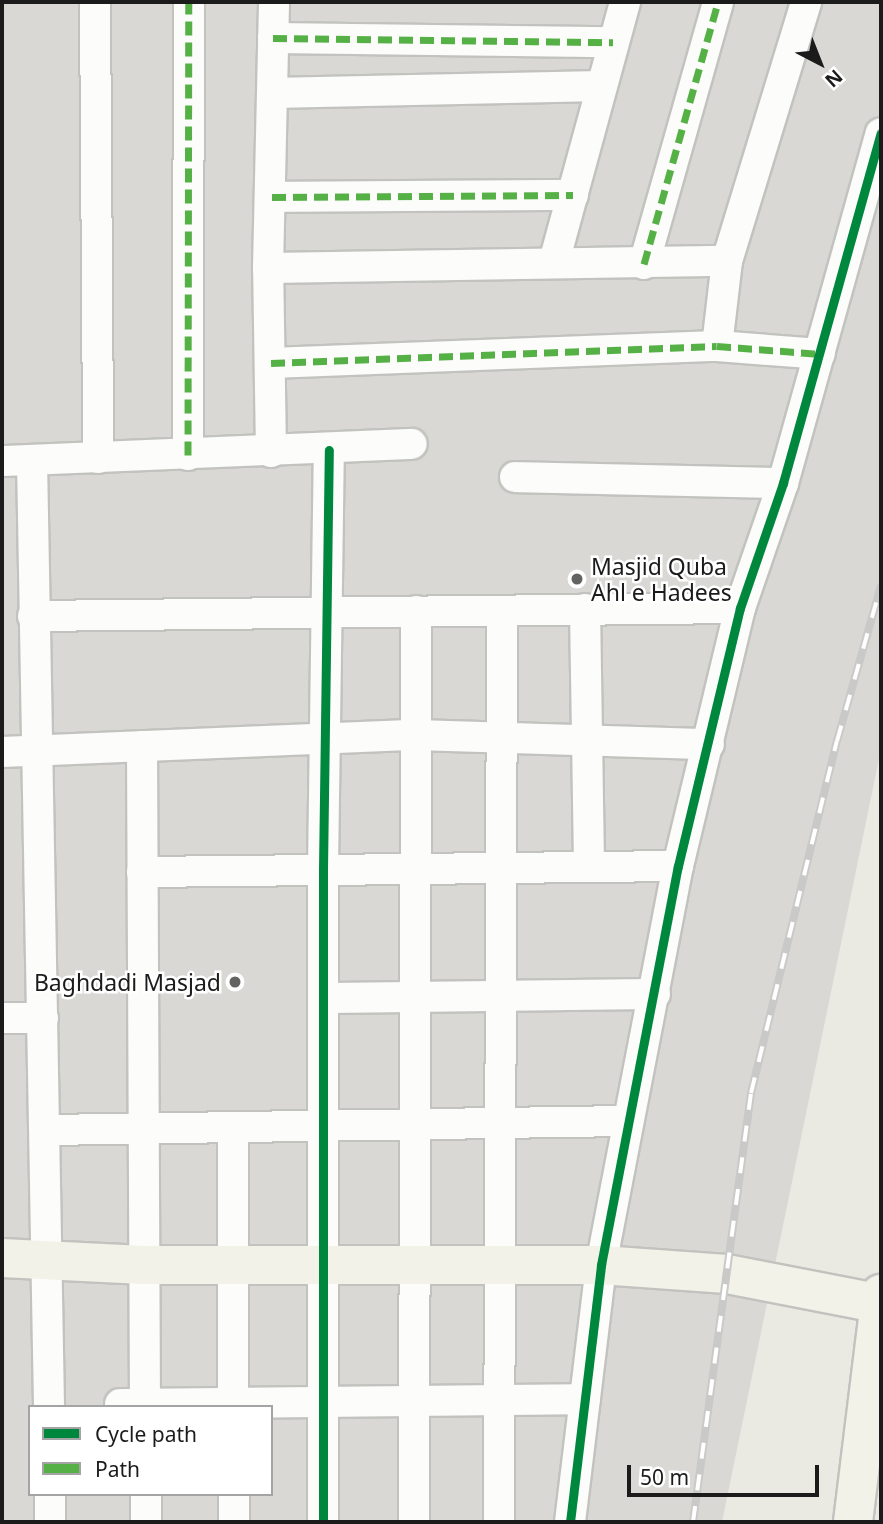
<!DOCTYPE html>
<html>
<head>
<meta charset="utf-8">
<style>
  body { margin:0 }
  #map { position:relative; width:883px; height:1524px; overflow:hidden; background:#eae9e2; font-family:"Noto Sans",sans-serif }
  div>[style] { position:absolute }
  .residential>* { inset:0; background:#d9d8d4 }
  .roads { filter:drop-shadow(2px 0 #c2c2bf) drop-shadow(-2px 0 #c2c2bf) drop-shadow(0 2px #c2c2bf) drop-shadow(0 -2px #c2c2bf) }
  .street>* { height:30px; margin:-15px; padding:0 15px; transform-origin:15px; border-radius:15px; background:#fcfcfb }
  .secondary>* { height:38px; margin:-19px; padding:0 19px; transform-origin:19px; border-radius:19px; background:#f2f2e8 }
  .rail>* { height:8px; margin-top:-4px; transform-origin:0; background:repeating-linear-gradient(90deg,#fff 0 16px,#c9c9c8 0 32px); box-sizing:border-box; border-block:2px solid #c9c9c8 }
  .quiet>* { height:7px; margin-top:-3.5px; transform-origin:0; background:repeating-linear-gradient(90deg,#55b145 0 14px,transparent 0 21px) }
  .cycleway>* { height:9px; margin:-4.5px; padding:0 4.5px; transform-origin:4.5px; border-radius:4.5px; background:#00873e }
  .dots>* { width:19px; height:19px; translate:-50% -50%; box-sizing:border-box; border:4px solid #fff; border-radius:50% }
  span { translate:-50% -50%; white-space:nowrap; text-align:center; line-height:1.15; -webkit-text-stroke:5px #fff; paint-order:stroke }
  .poi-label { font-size:23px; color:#1b1b1b }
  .left { translate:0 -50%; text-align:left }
  .right { translate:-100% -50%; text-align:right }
  .frame { position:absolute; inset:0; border:4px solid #1b1b1b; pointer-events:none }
  .legend { position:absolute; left:28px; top:1405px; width:245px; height:91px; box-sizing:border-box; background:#fff; border:2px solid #a4a4a4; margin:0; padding:9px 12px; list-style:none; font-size:21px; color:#1b1b1b }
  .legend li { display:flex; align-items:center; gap:14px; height:35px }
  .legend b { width:35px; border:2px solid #a4a4a4 }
  .north { position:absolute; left:785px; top:28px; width:70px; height:70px; -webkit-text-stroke:5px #fff; paint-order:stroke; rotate:138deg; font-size:19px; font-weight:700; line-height:28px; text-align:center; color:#1b1b1b }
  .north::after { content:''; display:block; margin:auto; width:24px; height:32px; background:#1b1b1b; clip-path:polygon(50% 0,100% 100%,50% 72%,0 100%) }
  .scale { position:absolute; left:627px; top:1465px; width:192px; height:32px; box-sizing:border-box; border:4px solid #1b1b1b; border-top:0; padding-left:9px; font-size:21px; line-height:24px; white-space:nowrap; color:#1b1b1b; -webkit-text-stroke:5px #fff; paint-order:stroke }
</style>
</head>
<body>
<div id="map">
  <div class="residential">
    <i style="clip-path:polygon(evenodd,2px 2px,881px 2px,881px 749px,722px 1522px,2px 1522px,2px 2px,30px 1407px,271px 1407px,271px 1494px,30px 1494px,30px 1407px)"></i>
  </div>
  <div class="roads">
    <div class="street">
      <i style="left:95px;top:2px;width:456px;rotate:89.6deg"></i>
      <i style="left:273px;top:38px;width:340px;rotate:0.7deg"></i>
      <i style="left:272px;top:93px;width:329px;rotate:-1.2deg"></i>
      <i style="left:272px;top:197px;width:301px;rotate:-0.4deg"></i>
      <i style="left:554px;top:262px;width:270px;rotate:-74.7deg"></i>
      <i style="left:644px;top:264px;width:272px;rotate:-74.2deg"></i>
      <i style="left:268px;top:268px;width:459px;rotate:-0.9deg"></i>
      <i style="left:717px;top:346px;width:86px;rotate:-83.3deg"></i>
      <i style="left:727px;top:261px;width:271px;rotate:-73deg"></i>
      <i style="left:271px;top:363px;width:446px;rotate:-2.2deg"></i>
      <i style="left:717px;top:346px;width:103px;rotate:4.4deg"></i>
      <i style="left:271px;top:452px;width:184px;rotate:-90.9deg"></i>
      <i style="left:268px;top:268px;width:266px;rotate:-88.7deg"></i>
      <i style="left:188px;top:455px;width:453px;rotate:-89.9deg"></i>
      <i style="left:32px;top:460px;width:947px;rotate:88.97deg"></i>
      <i style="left:2px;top:461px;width:410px;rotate:-2.4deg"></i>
      <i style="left:515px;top:477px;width:268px;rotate:1.3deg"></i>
      <i style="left:585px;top:609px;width:256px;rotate:89.1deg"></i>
      <i style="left:33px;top:616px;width:707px;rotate:-0.65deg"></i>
      <i style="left:142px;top:746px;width:661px;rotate:89.74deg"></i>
      <i style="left:2px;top:752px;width:413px;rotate:-2.4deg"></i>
      <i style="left:415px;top:735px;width:294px;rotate:1.8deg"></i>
      <i style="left:142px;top:872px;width:536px;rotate:-0.64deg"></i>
      <i style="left:326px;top:998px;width:329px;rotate:-0.7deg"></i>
      <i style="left:2px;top:1018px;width:41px"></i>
      <i style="left:233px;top:1127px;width:280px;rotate:90deg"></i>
      <i style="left:47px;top:1130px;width:581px;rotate:-0.89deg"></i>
      <i style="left:120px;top:1404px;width:465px;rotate:-0.6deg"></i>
      <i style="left:50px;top:1494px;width:28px;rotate:90deg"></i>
      <i style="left:146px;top:1494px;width:28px;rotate:90deg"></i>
      <i style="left:234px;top:1494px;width:28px;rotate:90deg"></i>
      <i style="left:323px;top:1522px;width:653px;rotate:-90deg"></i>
      <i style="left:323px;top:869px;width:419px;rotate:-89.2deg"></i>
      <i style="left:414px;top:1522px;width:911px;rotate:-89.87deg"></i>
      <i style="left:499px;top:1522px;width:911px;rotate:-89.81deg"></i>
      <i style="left:570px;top:1522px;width:259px;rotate:-83.1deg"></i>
      <i style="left:601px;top:1265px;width:406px;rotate:-79.1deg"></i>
      <i style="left:678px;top:866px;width:265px;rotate:-76.5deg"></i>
      <i style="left:740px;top:608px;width:132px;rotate:-71deg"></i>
      <i style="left:783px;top:483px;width:363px;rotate:-74.4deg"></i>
    </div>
    <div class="secondary">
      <i style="left:2px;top:1258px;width:142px;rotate:2.8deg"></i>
      <i style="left:144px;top:1265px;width:457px"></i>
      <i style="left:601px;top:1265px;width:126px;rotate:4.1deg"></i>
      <i style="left:727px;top:1274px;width:157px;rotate:11deg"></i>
      <i style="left:853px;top:1522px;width:230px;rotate:-83deg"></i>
    </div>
  </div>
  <div class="rail">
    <i style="left:693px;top:1522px;width:433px;rotate:-82.3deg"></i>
    <i style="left:751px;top:1093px;width:362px;rotate:-76.3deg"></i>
    <i style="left:837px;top:741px;width:162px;rotate:-74.2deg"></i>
  </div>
  <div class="quiet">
    <i style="left:273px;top:38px;width:340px;rotate:0.7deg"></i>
    <i style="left:272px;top:197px;width:301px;rotate:-0.4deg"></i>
    <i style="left:644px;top:264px;width:272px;rotate:-74.2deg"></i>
    <i style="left:271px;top:363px;width:446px;rotate:-2.2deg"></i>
    <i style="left:717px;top:346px;width:103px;rotate:4.4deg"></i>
    <i style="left:188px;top:455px;width:453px;rotate:-89.9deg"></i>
  </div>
  <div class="cycleway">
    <i style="left:323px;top:1522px;width:653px;rotate:-90deg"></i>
    <i style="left:323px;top:869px;width:419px;rotate:-89.2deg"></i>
    <i style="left:570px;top:1522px;width:259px;rotate:-83.1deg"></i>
    <i style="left:601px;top:1265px;width:406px;rotate:-79.1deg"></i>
    <i style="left:678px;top:866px;width:265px;rotate:-76.5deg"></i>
    <i style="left:740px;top:608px;width:132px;rotate:-71deg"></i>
    <i style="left:783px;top:483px;width:363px;rotate:-74.4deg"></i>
  </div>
  <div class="dots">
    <i style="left:577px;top:579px;background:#636361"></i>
    <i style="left:235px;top:982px;background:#636361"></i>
  </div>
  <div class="poi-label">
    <span class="left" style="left:591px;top:579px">Masjid Quba<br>Ahl e Hadees</span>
    <span class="right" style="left:221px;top:982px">Baghdadi Masjad</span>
  </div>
  <div class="frame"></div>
  <ul class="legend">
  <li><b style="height:9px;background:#00873e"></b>Cycle path</li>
  <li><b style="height:9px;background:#55b145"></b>Path</li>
  </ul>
  <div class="north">N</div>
  <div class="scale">50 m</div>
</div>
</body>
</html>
